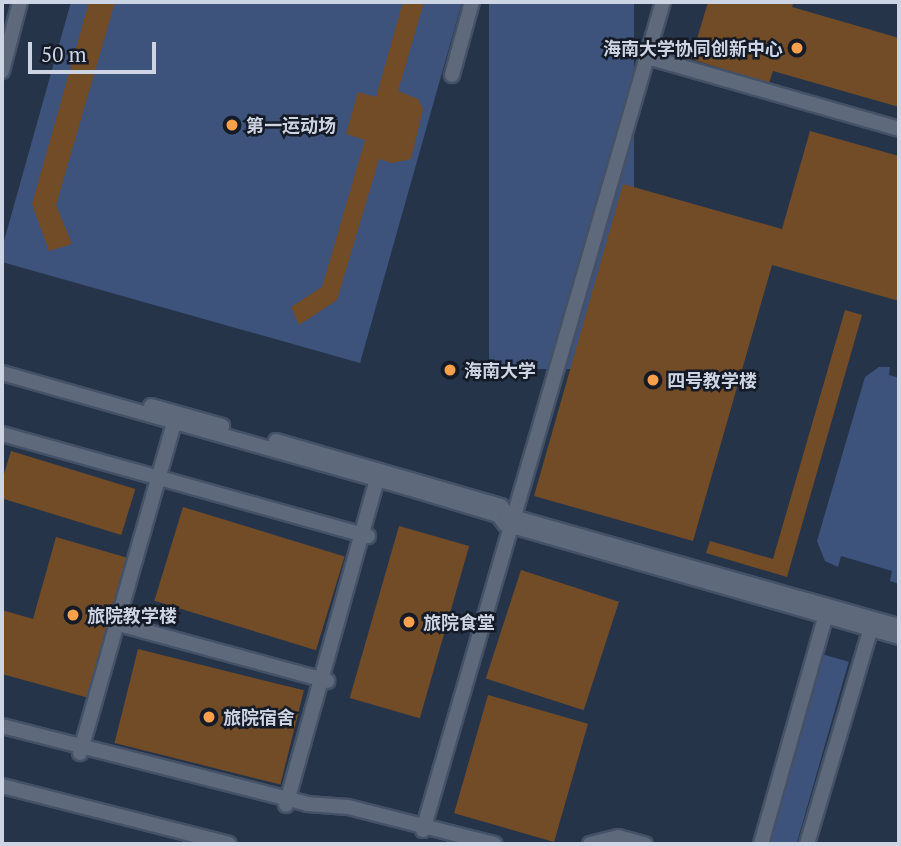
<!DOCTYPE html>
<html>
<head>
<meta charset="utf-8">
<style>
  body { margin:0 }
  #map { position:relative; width:901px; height:846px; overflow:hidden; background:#26344a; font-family:"PT Serif","Noto Sans SC",serif }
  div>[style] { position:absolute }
  .green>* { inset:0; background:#3d537b; transform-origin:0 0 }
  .building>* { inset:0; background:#724b27; transform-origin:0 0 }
  .roads { filter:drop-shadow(2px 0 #445166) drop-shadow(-2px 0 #445166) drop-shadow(0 2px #445166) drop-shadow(0 -2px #445166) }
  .street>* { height:14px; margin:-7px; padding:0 7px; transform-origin:7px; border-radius:7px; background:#5e697c }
  .dots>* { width:19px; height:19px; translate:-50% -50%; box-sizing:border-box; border:4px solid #151b26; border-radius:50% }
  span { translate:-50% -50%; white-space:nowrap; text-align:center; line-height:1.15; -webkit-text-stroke:5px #151b26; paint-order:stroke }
  .poi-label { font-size:18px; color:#cdd5e4; font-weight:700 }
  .right { translate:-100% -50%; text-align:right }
  .left { translate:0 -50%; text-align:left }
  .frame { position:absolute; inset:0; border:4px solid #cdd5e4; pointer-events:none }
  .scale { position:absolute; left:28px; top:42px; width:128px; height:32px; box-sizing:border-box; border:4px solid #cdd5e4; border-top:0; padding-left:9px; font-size:21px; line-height:24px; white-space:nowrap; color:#cdd5e4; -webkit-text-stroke:5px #151b26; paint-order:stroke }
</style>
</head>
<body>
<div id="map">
  <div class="green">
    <i style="clip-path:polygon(71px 2px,462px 2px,360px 363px,2px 262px,2px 248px)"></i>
    <i style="left:489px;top:2px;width:145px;height:367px"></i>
    <i style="clip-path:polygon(879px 367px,890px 367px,889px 375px,899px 378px,899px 584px,890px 581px,892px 571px,841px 556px,838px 567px,825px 561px,817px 541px,865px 377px)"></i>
    <i style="left:818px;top:653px;width:32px;height:198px;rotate:16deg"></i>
  </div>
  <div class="building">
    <i style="clip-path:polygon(89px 2px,115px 2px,56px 205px,72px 244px,49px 251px,32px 204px)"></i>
    <i style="clip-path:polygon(403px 2px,424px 2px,398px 91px,418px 99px,423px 109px,411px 159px,392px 163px,379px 159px,337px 300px,299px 325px,291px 307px,322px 287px,365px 140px,346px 134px,358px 92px,376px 97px)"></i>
    <i style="clip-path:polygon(708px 2px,794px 2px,792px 7px,899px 38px,899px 107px,773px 71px,769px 83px,691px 59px)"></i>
    <i style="clip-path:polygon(810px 131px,899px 156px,899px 301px,772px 265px,693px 541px,534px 496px,623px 184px,782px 229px)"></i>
    <i style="clip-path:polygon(845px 310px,862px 315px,787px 577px,706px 553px,710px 541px,773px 559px)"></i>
    <i style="left:11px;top:451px;width:130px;height:48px;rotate:17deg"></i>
    <i style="left:183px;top:507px;width:169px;height:98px;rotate:17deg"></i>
    <i style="left:399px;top:526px;width:73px;height:179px;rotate:16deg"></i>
    <i style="clip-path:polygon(56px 537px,128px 558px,89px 698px,2px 674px,2px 610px,33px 619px)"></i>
    <i style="left:521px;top:570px;width:103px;height:114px;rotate:18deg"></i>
    <i style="left:138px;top:649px;width:171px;height:97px;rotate:14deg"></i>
    <i style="left:488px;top:695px;width:104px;height:123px;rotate:16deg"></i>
  </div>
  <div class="roads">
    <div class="street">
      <i style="left:647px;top:57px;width:262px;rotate:15.9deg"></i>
      <i style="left:2px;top:71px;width:71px;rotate:-75.4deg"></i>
      <i style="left:452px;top:75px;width:76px;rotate:-74.7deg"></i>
      <i style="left:2px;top:373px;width:422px;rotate:15.8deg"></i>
      <i style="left:408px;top:488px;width:94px;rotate:16.7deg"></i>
      <i style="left:498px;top:515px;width:11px;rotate:52deg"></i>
      <i style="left:505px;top:524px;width:410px;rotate:16deg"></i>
      <i style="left:151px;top:406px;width:74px;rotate:15.7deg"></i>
      <i style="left:2px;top:434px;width:380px;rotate:15.6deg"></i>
      <i style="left:276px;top:441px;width:234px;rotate:16.1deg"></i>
      <i style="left:501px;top:506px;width:11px;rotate:56deg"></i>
      <i style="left:507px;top:515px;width:14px;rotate:17deg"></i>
      <i style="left:520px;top:519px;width:394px;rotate:15.8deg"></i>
      <i style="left:119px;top:624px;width:216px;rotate:15.3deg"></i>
      <i style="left:2px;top:726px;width:315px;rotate:14.3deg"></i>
      <i style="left:307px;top:804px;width:41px;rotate:4.2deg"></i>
      <i style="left:348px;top:807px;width:151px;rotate:14.2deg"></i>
      <i style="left:80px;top:753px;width:351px;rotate:-74.1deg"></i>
      <i style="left:2px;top:786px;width:234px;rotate:14.3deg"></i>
      <i style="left:286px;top:805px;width:347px;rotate:-74.4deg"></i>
      <i style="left:423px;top:830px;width:862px;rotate:-73.84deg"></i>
      <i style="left:590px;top:844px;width:29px;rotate:-14deg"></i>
      <i style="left:618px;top:837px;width:28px;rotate:15deg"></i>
      <i style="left:761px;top:844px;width:245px;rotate:-74.2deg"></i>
      <i style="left:807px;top:844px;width:233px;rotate:-73.5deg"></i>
    </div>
  </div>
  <div class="dots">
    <i style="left:797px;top:48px;background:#f8a04b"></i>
    <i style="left:232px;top:125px;background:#f8a04b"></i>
    <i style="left:450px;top:370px;background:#f8a04b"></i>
    <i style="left:653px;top:380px;background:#f8a04b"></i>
    <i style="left:73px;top:615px;background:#f8a04b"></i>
    <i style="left:409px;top:622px;background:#f8a04b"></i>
    <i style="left:209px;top:717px;background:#f8a04b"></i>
  </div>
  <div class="poi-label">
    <span class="right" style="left:783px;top:48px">海南大学协同创新中心</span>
    <span class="left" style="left:246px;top:125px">第一运动场</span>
    <span class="left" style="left:464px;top:370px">海南大学</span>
    <span class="left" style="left:667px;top:380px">四号教学楼</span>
    <span class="left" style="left:87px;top:615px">旅院教学楼</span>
    <span class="left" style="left:423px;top:622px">旅院食堂</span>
    <span class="left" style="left:223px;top:717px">旅院宿舍</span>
  </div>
  <div class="frame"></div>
  <div class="scale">50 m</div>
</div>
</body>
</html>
